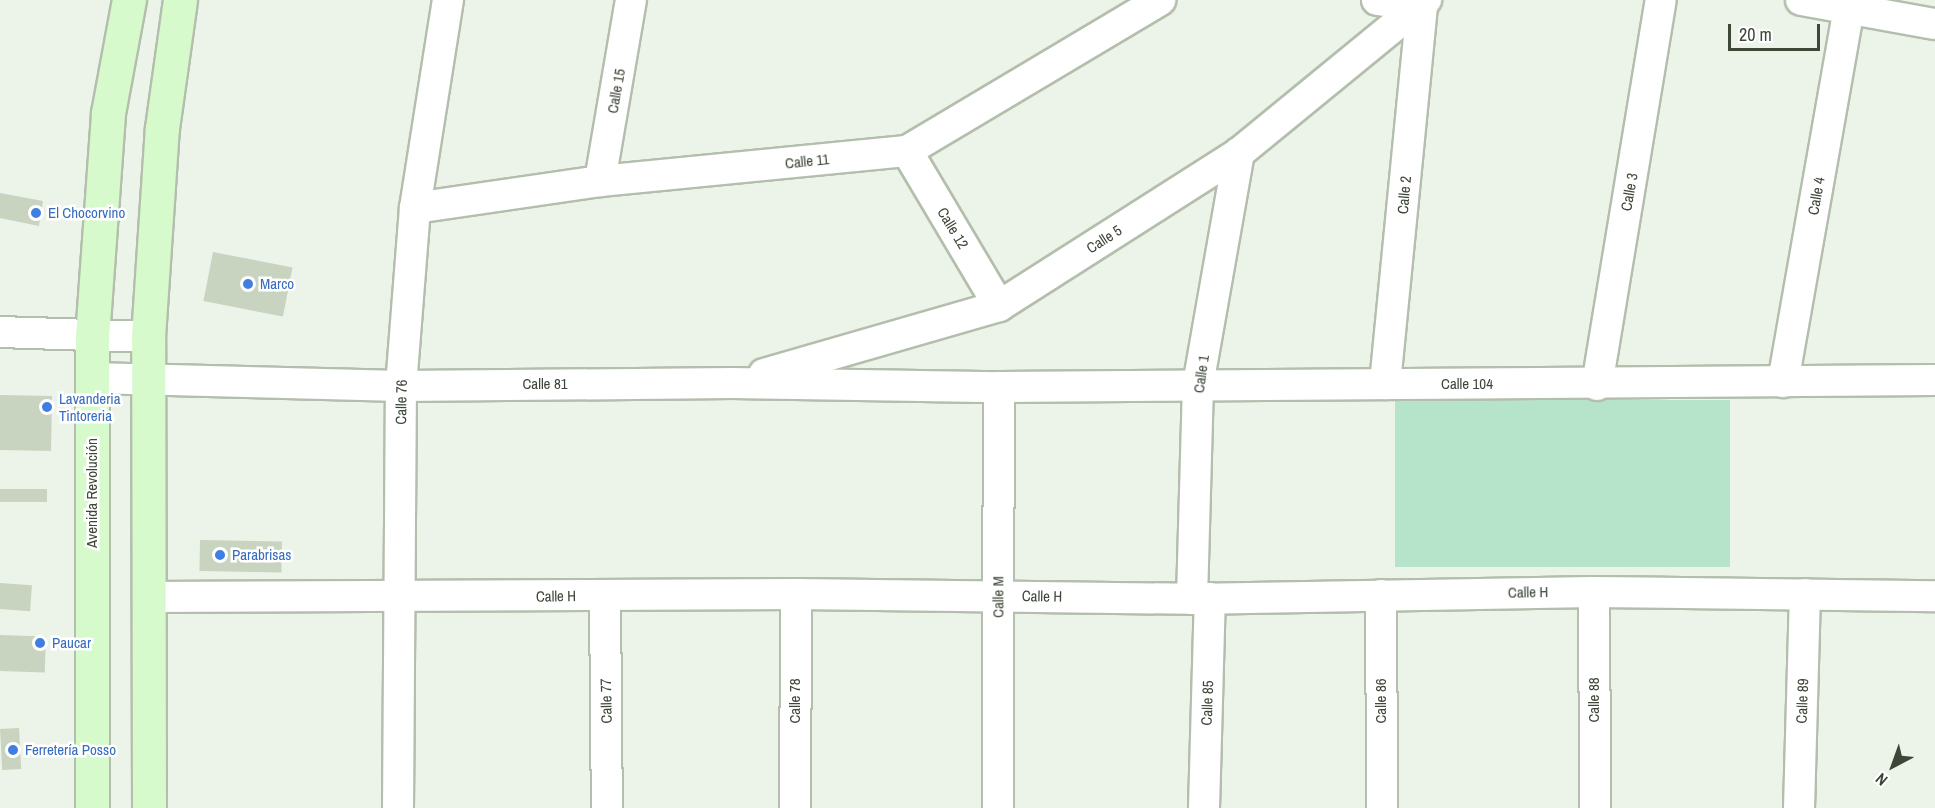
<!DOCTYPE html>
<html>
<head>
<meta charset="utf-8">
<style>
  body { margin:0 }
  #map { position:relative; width:1935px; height:808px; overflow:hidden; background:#ecf3e9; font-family:"Archivo Narrow",sans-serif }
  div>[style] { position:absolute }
  .green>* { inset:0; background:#b5e4cb; transform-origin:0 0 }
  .building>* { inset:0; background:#c8d4c0; transform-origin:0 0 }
  .roads { filter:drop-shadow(2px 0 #b3beac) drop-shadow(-2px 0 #b3beac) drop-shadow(0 2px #b3beac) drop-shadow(0 -2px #b3beac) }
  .street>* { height:30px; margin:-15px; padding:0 15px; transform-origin:15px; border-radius:15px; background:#fff }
  .secondary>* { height:33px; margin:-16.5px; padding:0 16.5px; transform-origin:16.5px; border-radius:16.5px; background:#d7facc }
  .dots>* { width:16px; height:16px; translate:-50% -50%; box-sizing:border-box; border:3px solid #fff; border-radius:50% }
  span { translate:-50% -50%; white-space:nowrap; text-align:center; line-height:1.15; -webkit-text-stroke:5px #fff; paint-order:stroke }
  .street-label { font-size:15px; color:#3e4638 }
  .shop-label { font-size:15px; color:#366cbe }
  .left { translate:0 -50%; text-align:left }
  .north { position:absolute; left:1863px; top:736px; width:60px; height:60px; -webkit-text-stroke:4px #fff; paint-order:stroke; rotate:221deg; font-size:16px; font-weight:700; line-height:24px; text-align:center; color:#3e4638 }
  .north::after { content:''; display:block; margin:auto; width:21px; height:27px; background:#3e4638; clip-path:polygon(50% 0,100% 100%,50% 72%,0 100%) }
  .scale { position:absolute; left:1728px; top:24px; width:92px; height:27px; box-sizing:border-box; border:3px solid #3e4638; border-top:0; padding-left:8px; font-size:18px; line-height:21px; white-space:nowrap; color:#3e4638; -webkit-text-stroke:4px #fff; paint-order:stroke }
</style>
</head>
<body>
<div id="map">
  <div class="green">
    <i style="left:1395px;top:400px;width:335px;height:167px"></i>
  </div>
  <div class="building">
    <i style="clip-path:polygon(0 193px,43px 201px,39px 226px,0 218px)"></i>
    <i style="left:213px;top:252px;width:81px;height:50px;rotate:11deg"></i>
    <i style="left:0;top:395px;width:52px;height:55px;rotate:1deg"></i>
    <i style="left:0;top:489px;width:47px;height:13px"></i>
    <i style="left:200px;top:540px;width:82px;height:31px;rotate:1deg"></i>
    <i style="left:0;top:583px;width:32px;height:26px;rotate:4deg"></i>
    <i style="left:0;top:635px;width:46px;height:36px;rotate:2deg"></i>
    <i style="left:19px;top:728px;width:41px;height:19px;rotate:87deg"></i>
  </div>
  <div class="roads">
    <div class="street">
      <i style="left:1377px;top:0;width:45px;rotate:7.6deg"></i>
      <i style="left:1422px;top:6px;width:380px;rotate:95.6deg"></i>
      <i style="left:1801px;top:0;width:136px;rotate:10.2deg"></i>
      <i style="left:907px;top:151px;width:180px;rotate:59.3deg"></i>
      <i style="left:600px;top:181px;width:184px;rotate:-80.3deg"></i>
      <i style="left:415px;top:208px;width:187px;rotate:-8.3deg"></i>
      <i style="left:600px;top:181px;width:308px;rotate:-5.6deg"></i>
      <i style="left:907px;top:151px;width:295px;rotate:-30.8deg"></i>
      <i style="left:0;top:332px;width:148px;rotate:1.9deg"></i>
      <i style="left:764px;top:374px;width:245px;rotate:-16.1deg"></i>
      <i style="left:999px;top:306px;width:285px;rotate:-32.5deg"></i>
      <i style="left:1239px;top:153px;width:242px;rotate:-39.3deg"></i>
      <i style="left:92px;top:378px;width:309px;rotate:1.5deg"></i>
      <i style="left:401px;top:386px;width:331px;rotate:-0.5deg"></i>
      <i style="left:732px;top:383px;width:267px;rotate:0.9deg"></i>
      <i style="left:999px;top:387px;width:936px;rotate:-0.43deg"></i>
      <i style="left:1783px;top:382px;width:379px;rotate:-80deg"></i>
      <i style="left:1597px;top:385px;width:390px;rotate:-80.6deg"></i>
      <i style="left:1594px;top:592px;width:216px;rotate:89.7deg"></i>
      <i style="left:605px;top:595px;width:213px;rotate:89.5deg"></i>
      <i style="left:1381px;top:595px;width:213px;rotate:89.7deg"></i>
      <i style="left:149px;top:597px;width:647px;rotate:-0.27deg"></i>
      <i style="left:796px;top:594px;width:396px;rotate:0.7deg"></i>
      <i style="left:1192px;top:599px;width:402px;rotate:-1deg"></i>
      <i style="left:1594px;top:592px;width:341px;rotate:0.7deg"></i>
      <i style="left:1192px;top:599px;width:214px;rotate:-88.4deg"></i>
      <i style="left:1198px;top:385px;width:236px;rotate:-80deg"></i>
      <i style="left:398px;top:808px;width:422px;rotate:-89.6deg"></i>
      <i style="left:401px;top:386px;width:179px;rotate:-85.5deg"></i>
      <i style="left:415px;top:208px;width:211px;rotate:-81deg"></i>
      <i style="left:795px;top:808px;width:214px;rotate:-89.7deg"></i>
      <i style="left:998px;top:808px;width:421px;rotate:-89.9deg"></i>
      <i style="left:1204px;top:808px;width:210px;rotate:-88.4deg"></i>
      <i style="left:1799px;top:808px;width:214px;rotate:-88.4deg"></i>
    </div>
    <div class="secondary">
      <i style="left:92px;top:808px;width:471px;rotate:-90deg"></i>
      <i style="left:92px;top:337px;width:225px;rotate:-85.9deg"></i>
      <i style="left:108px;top:113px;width:115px;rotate:-79.5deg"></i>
      <i style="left:149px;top:808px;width:471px;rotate:-90.1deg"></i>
      <i style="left:148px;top:337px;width:209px;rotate:-86.2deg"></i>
      <i style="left:162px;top:128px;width:129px;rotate:-82deg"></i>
    </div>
  </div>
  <div class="dots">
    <i style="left:36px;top:213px;background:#3f7fe0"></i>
    <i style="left:248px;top:284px;background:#3f7fe0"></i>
    <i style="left:47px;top:407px;background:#3f7fe0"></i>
    <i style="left:220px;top:555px;background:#3f7fe0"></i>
    <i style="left:40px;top:643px;background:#3f7fe0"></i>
    <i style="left:13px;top:750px;background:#3f7fe0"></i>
  </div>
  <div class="street-label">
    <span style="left:616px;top:91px;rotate:-80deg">Calle 15</span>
    <span style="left:807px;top:161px;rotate:-6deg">Calle 11</span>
    <span style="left:1629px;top:192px;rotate:-80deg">Calle 3</span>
    <span style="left:1404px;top:195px;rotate:-85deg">Calle 2</span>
    <span style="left:1816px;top:196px;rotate:-80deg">Calle 4</span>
    <span style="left:953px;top:228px;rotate:59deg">Calle 12</span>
    <span style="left:1104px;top:239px;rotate:-33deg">Calle 5</span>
    <span style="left:1201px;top:374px;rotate:-82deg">Calle 1</span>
    <span style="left:545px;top:384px">Calle 81</span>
    <span style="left:1467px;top:384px">Calle 104</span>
    <span style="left:401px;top:402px;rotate:-89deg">Calle 76</span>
    <span style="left:92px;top:493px;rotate:-90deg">Avenida Revolución</span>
    <span style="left:1528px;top:592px;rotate:-1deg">Calle H</span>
    <span style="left:556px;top:596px;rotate:-1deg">Calle H</span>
    <span style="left:1042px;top:596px;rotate:1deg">Calle H</span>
    <span style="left:998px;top:597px;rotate:-90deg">Calle M</span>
    <span style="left:1594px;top:700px;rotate:-90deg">Calle 88</span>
    <span style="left:606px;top:701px;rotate:-91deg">Calle 77</span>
    <span style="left:795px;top:701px;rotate:-90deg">Calle 78</span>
    <span style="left:1381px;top:701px;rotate:-90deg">Calle 86</span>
    <span style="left:1802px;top:701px;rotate:-88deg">Calle 89</span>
    <span style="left:1207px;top:703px;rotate:-88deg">Calle 85</span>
  </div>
  <div class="shop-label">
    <span class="left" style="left:48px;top:213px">El Chocorvino</span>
    <span class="left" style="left:260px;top:284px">Marco</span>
    <span class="left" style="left:59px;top:407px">Lavanderia<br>Tintoreria</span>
    <span class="left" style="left:232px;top:555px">Parabrisas</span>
    <span class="left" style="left:52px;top:643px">Paucar</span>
    <span class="left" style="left:25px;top:750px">Ferretería Posso</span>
  </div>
  <div class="north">N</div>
  <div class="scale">20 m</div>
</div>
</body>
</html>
